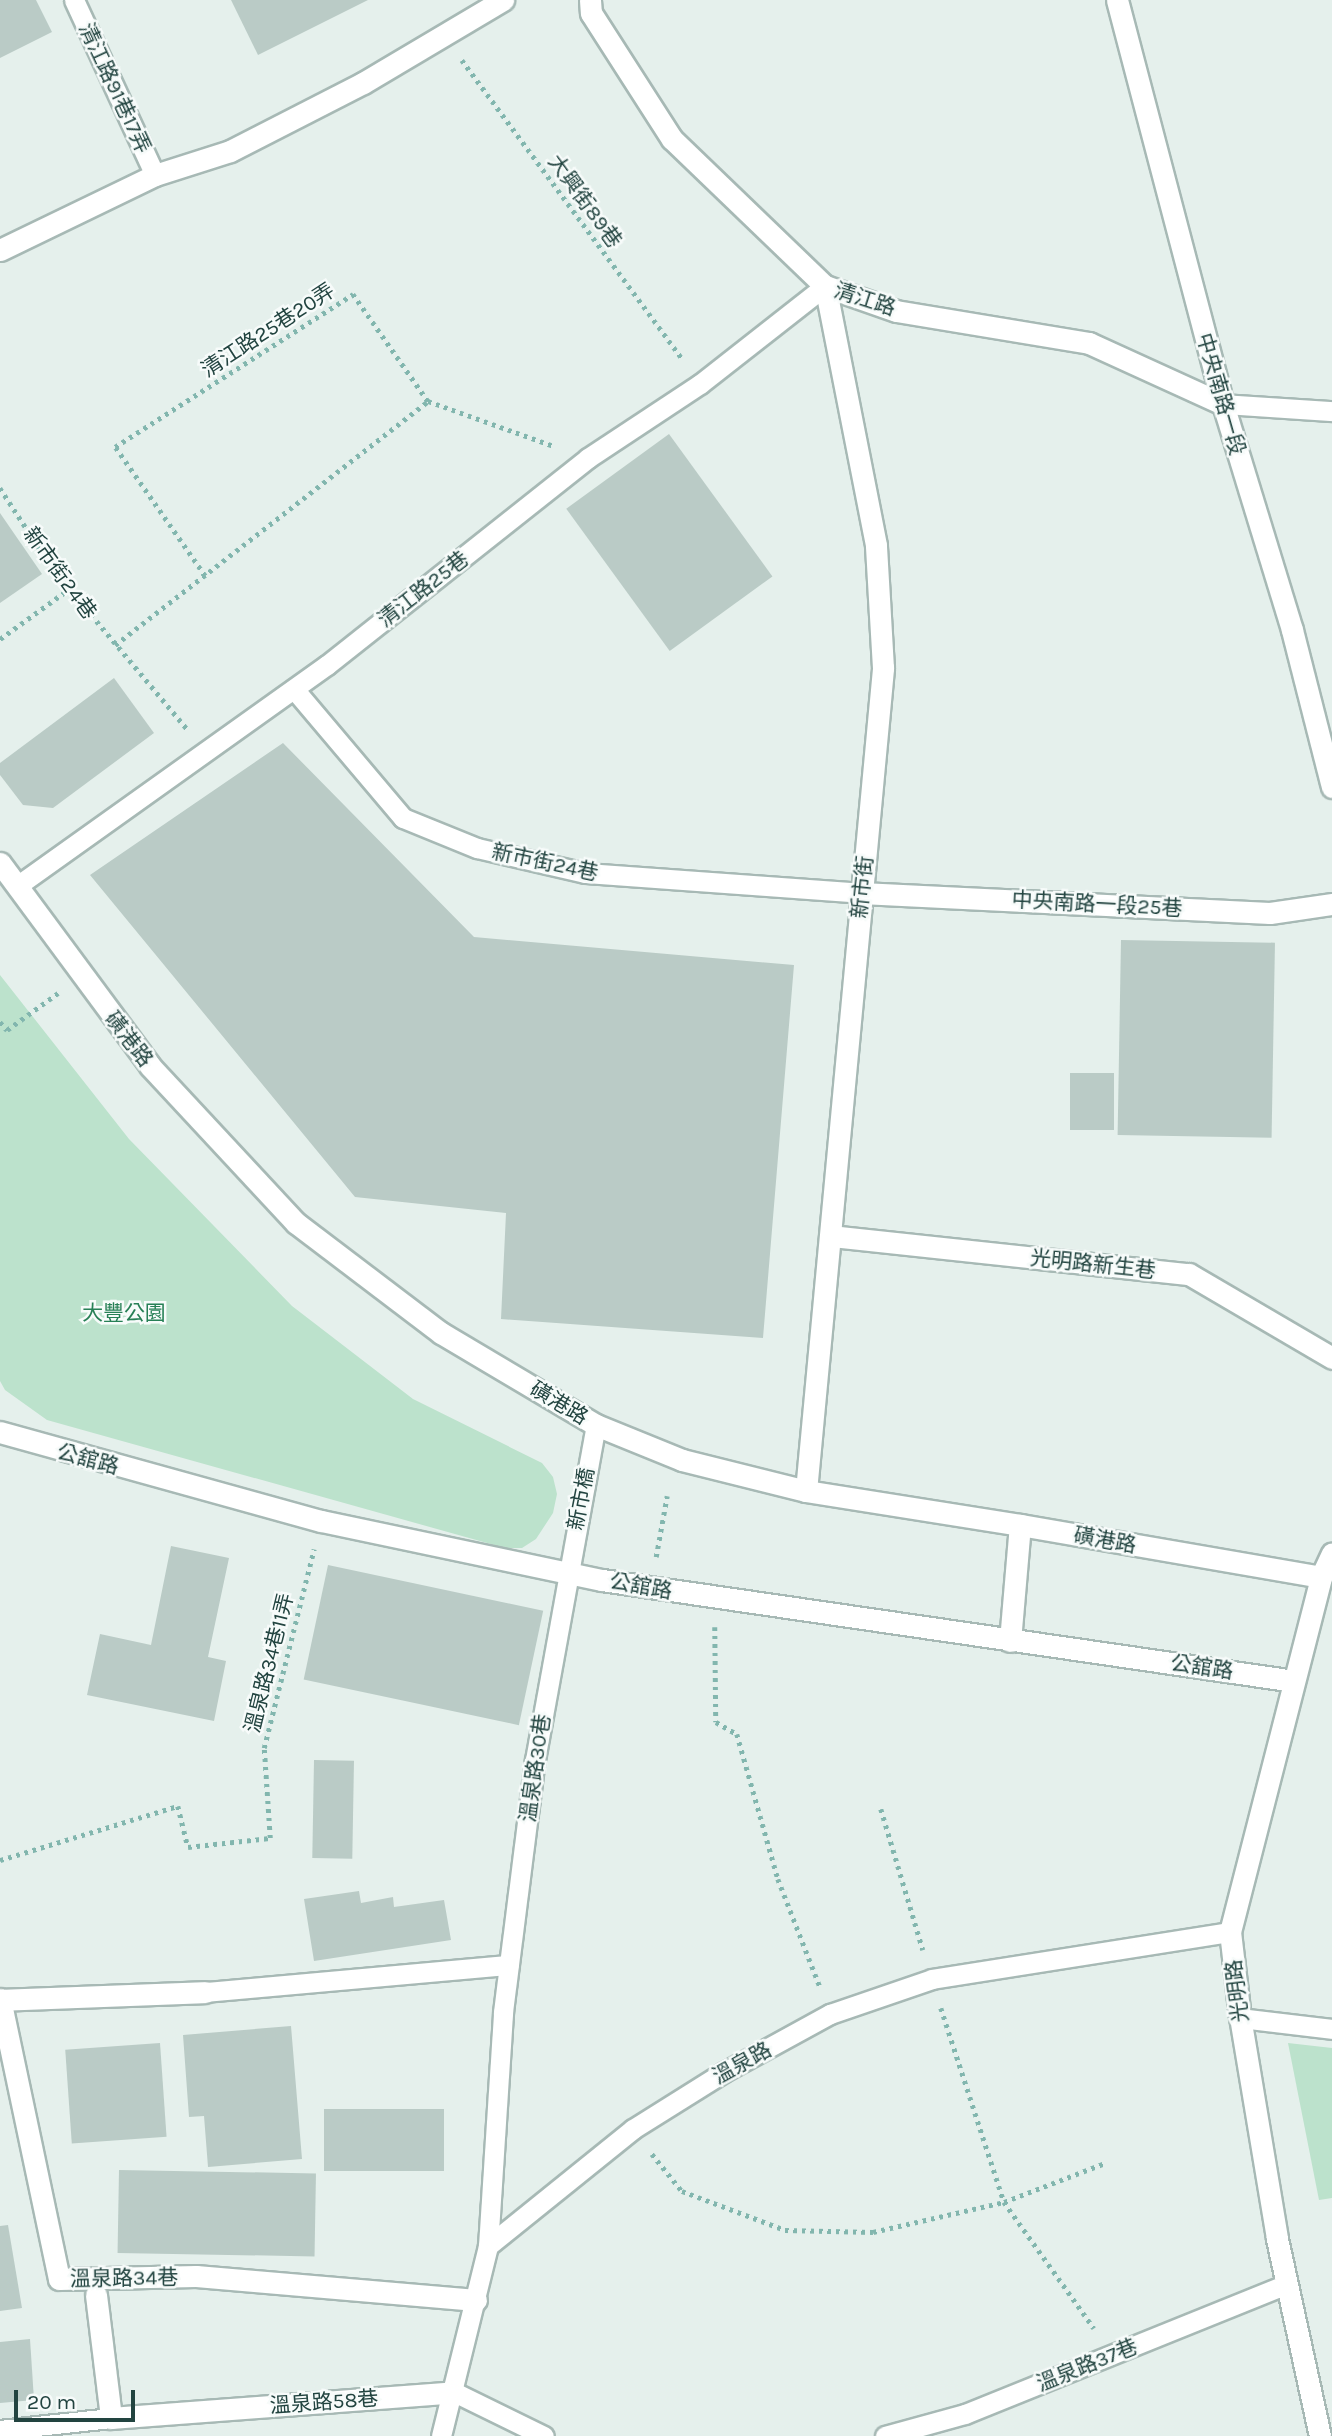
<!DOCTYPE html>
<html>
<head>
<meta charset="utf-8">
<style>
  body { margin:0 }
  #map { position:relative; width:1332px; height:2436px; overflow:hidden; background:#e5f0ec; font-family:Karla,"Noto Sans TC",sans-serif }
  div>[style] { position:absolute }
  .green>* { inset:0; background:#bce2cc }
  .building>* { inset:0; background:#bacbc6; transform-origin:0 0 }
  .path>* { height:4.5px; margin-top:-2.25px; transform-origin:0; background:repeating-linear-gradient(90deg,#82b6ae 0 3.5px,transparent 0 8.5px) }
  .roads { filter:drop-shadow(2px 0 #a7b9b5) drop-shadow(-2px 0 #a7b9b5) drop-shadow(0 2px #a7b9b5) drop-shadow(0 -2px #a7b9b5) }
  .lane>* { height:19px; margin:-9.5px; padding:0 9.5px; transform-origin:9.5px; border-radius:9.5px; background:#fff }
  .street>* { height:21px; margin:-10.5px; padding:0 10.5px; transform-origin:10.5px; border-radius:10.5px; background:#fff }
  .secondary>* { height:21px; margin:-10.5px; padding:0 10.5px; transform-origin:10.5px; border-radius:10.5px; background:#fff }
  span { translate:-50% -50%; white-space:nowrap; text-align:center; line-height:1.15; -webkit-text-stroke:5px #f7fbfa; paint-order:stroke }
  .street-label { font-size:21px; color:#224440 }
  .park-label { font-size:21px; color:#278056 }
  .scale { position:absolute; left:14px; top:2390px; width:121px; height:32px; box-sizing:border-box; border:4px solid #224440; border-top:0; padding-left:9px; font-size:21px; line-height:24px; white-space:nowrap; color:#224440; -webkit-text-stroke:5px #f7fbfa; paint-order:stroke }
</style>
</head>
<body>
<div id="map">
  <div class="green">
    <i style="clip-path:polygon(0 975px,129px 1139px,292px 1306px,413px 1399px,542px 1463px,553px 1477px,557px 1494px,553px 1513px,536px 1539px,522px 1548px,505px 1548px,47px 1420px,5px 1390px,0 1381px)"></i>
    <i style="clip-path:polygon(1288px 2043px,1332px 2048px,1332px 2198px,1319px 2200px)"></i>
  </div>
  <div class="building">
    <i style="clip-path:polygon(0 0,36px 0,52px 32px,0 58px)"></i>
    <i style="clip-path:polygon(231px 0,368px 0,258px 55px)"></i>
    <i style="left:669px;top:434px;width:176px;height:127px;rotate:54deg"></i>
    <i style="clip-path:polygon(0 513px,42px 574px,0 603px)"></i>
    <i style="clip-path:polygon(114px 678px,154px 733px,53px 808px,23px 805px,0 775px,0 763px)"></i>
    <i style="clip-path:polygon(283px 743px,474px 937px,794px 965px,763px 1338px,501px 1319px,506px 1213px,355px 1197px,90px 875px)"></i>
    <i style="left:1121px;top:940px;width:154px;height:195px;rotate:1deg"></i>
    <i style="left:1070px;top:1073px;width:44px;height:57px"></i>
    <i style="clip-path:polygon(171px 1546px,229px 1558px,208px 1657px,226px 1661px,214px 1721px,87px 1695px,100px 1634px,151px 1645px)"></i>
    <i style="left:328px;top:1565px;width:220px;height:117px;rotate:12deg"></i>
    <i style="left:314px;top:1760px;width:40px;height:98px;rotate:1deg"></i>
    <i style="clip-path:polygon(359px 1891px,361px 1903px,393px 1897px,394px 1907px,444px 1900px,451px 1940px,314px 1961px,304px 1899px)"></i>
    <i style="clip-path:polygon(291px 2026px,302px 2159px,208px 2167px,204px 2116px,189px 2117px,183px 2035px)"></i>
    <i style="left:160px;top:2043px;width:94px;height:95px;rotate:86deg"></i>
    <i style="left:324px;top:2109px;width:120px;height:62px"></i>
    <i style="left:119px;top:2170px;width:197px;height:83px;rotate:1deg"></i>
    <i style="clip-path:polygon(8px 2225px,22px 2308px,0 2311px,0 2226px)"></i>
    <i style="clip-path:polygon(30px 2339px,34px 2400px,0 2403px,0 2342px)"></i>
  </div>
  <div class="path">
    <i style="left:462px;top:60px;width:373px;rotate:53.6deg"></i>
    <i style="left:0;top:488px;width:97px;rotate:56.8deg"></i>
    <i style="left:53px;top:569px;width:210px;rotate:50deg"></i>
    <i style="left:205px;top:576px;width:157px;rotate:-124.9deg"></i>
    <i style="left:115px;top:447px;width:283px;rotate:-32.7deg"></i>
    <i style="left:353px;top:294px;width:131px;rotate:55deg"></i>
    <i style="left:428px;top:401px;width:134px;rotate:19.7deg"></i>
    <i style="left:0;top:639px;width:85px;rotate:-35.9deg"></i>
    <i style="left:115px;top:645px;width:397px;rotate:-37.9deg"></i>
    <i style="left:0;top:1022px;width:11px;rotate:49deg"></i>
    <i style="left:7px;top:1030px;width:63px;rotate:-36deg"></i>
    <i style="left:656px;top:1557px;width:62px;rotate:-79.8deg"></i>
    <i style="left:715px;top:1627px;width:95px;rotate:89.4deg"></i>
    <i style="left:716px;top:1722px;width:24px;rotate:30deg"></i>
    <i style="left:737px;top:1734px;width:151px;rotate:74.2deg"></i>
    <i style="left:778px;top:1879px;width:116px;rotate:68.7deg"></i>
    <i style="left:881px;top:1809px;width:147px;rotate:73.4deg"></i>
    <i style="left:0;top:1860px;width:186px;rotate:-16.9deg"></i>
    <i style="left:178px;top:1806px;width:42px;rotate:76.3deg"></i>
    <i style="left:188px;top:1847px;width:82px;rotate:-6.3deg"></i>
    <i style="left:270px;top:1838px;width:90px;rotate:-93.8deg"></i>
    <i style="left:264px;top:1748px;width:205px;rotate:-75.9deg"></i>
    <i style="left:941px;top:2008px;width:204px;rotate:72deg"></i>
    <i style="left:1004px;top:2202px;width:155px;rotate:54.5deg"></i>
    <i style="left:652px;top:2154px;width:48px;rotate:51deg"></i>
    <i style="left:682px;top:2191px;width:110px;rotate:20.7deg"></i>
    <i style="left:785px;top:2230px;width:88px;rotate:1.3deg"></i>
    <i style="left:873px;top:2232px;width:134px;rotate:-12.9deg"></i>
    <i style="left:1004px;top:2202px;width:108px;rotate:-21.1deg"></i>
  </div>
  <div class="roads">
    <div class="lane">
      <i style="left:74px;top:0;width:193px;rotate:65.2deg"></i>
      <i style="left:1223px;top:404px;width:109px;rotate:3.7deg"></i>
      <i style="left:294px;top:689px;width:169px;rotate:49.8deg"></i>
      <i style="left:403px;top:818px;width:80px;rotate:22.1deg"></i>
      <i style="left:477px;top:848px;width:111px;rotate:13deg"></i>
      <i style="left:585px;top:873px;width:277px;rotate:4.1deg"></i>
      <i style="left:17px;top:886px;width:381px;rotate:-35.5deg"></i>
      <i style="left:327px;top:665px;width:333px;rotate:-38.4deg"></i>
      <i style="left:588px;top:458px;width:134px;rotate:-33.5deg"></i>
      <i style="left:700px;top:384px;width:159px;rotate:-38.1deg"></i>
      <i style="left:205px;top:1992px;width:305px;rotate:-5.1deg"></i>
      <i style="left:1240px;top:2018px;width:93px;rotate:6.8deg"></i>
      <i style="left:488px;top:2246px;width:186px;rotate:-38.9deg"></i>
      <i style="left:633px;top:2129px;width:107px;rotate:-32.1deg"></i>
      <i style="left:724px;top:2072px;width:121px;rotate:-28.7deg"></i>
      <i style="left:830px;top:2014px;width:108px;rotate:-18.9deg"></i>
      <i style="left:932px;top:1979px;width:302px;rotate:-9deg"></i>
      <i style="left:454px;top:2392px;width:100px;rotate:26.1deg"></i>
      <i style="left:0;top:2430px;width:112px;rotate:-6.2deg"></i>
      <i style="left:441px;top:2436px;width:196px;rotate:-76.1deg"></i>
      <i style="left:488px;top:2246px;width:234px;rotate:-86.3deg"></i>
      <i style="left:503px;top:2012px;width:254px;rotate:-82.8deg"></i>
      <i style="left:535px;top:1760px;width:341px;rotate:-79.7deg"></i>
      <i style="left:885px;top:2436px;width:83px;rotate:-15.4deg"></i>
      <i style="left:965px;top:2414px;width:347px;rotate:-22deg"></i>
    </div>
    <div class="street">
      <i style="left:590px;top:0;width:13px;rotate:86deg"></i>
      <i style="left:591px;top:13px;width:150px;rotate:57.3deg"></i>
      <i style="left:672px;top:139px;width:212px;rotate:43.9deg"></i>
      <i style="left:825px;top:286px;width:75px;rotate:19.4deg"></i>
      <i style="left:896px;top:311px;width:196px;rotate:9.4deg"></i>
      <i style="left:1089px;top:343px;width:147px;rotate:24.5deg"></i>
      <i style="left:1117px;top:0;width:418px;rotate:75.3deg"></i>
      <i style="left:1223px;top:404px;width:236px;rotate:73deg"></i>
      <i style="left:1292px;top:630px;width:162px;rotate:75.7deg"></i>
      <i style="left:0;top:250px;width:172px;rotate:-25.8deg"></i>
      <i style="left:155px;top:175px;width:79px;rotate:-17.7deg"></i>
      <i style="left:230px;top:151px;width:149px;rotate:-27.1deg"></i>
      <i style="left:363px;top:83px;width:163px;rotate:-30.7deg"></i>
      <i style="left:0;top:863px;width:252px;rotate:53.5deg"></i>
      <i style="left:150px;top:1066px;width:214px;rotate:47.1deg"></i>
      <i style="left:296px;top:1223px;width:182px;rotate:37.2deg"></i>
      <i style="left:441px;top:1333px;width:180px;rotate:30.7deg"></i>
      <i style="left:596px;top:1425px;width:93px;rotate:22.1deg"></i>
      <i style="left:682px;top:1460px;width:128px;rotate:14deg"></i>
      <i style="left:806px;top:1491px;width:217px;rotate:9deg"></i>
      <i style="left:861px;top:893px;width:409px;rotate:2.8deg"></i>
      <i style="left:1270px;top:913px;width:63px;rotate:-8.3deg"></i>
      <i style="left:831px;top:1236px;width:360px;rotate:6.1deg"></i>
      <i style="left:1189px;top:1274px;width:166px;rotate:30.4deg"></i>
      <i style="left:806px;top:1491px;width:827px;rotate:-84.65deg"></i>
      <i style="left:883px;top:668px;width:123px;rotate:-93.3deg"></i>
      <i style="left:876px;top:545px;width:264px;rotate:-101.1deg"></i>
      <i style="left:0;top:1999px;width:286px;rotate:78.1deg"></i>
      <i style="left:59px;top:2279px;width:137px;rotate:-1.3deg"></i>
      <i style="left:196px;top:2276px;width:281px;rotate:4.9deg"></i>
      <i style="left:0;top:2000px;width:205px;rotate:-2.2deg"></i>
      <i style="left:96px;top:2295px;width:124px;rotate:83deg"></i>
      <i style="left:111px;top:2418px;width:344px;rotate:-4.3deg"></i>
    </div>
    <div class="secondary">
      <i style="left:0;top:1432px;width:333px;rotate:15.5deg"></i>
      <i style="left:321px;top:1521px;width:287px;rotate:11.9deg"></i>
      <i style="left:602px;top:1580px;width:699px;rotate:8.3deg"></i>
      <i style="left:1010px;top:1641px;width:116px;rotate:-85.1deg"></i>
      <i style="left:1020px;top:1525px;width:305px;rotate:9.8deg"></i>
      <i style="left:1320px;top:2436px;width:203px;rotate:-102.3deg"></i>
      <i style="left:1277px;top:2238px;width:223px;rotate:-99.5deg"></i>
      <i style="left:1240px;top:2018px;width:87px;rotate:-96.6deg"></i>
      <i style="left:1230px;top:1932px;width:366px;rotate:-75.6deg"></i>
      <i style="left:1321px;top:1577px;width:26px;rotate:-65deg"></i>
    </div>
  </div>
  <div class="street-label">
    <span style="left:115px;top:88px;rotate:65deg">清江路91巷17弄</span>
    <span style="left:585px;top:201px;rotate:54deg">大興街89巷</span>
    <span style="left:865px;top:299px;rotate:18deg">清江路</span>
    <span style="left:268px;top:330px;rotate:-33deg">清江路25巷20弄</span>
    <span style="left:1221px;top:394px;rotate:74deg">中央南路一段</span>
    <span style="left:60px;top:573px;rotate:54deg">新市街24巷</span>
    <span style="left:423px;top:589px;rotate:-38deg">清江路25巷</span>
    <span style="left:545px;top:862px;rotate:12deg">新市街24巷</span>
    <span style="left:862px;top:887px;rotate:-84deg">新市街</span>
    <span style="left:1097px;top:904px;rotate:3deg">中央南路一段25巷</span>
    <span style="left:129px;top:1039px;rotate:52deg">磺港路</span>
    <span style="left:1093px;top:1264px;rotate:6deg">光明路新生巷</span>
    <span style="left:559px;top:1403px;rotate:31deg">磺港路</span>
    <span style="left:88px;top:1459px;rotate:15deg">公舘路</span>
    <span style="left:581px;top:1499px;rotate:-79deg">新市橋</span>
    <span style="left:1105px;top:1540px;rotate:10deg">磺港路</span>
    <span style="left:641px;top:1586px;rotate:10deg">公舘路</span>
    <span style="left:269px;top:1663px;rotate:-76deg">溫泉路34巷11弄</span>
    <span style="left:1202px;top:1667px;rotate:8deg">公舘路</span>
    <span style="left:535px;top:1768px;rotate:-82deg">溫泉路30巷</span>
    <span style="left:1237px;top:1991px;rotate:-97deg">光明路</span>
    <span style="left:742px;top:2063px;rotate:-29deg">溫泉路</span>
    <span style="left:124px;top:2278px;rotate:-1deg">溫泉路34巷</span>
    <span style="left:1087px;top:2365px;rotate:-22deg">溫泉路37巷</span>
    <span style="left:324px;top:2402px;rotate:-4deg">溫泉路58巷</span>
  </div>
  <div class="park-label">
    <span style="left:124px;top:1313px">大豐公園</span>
  </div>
  <div class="scale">20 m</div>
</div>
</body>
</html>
